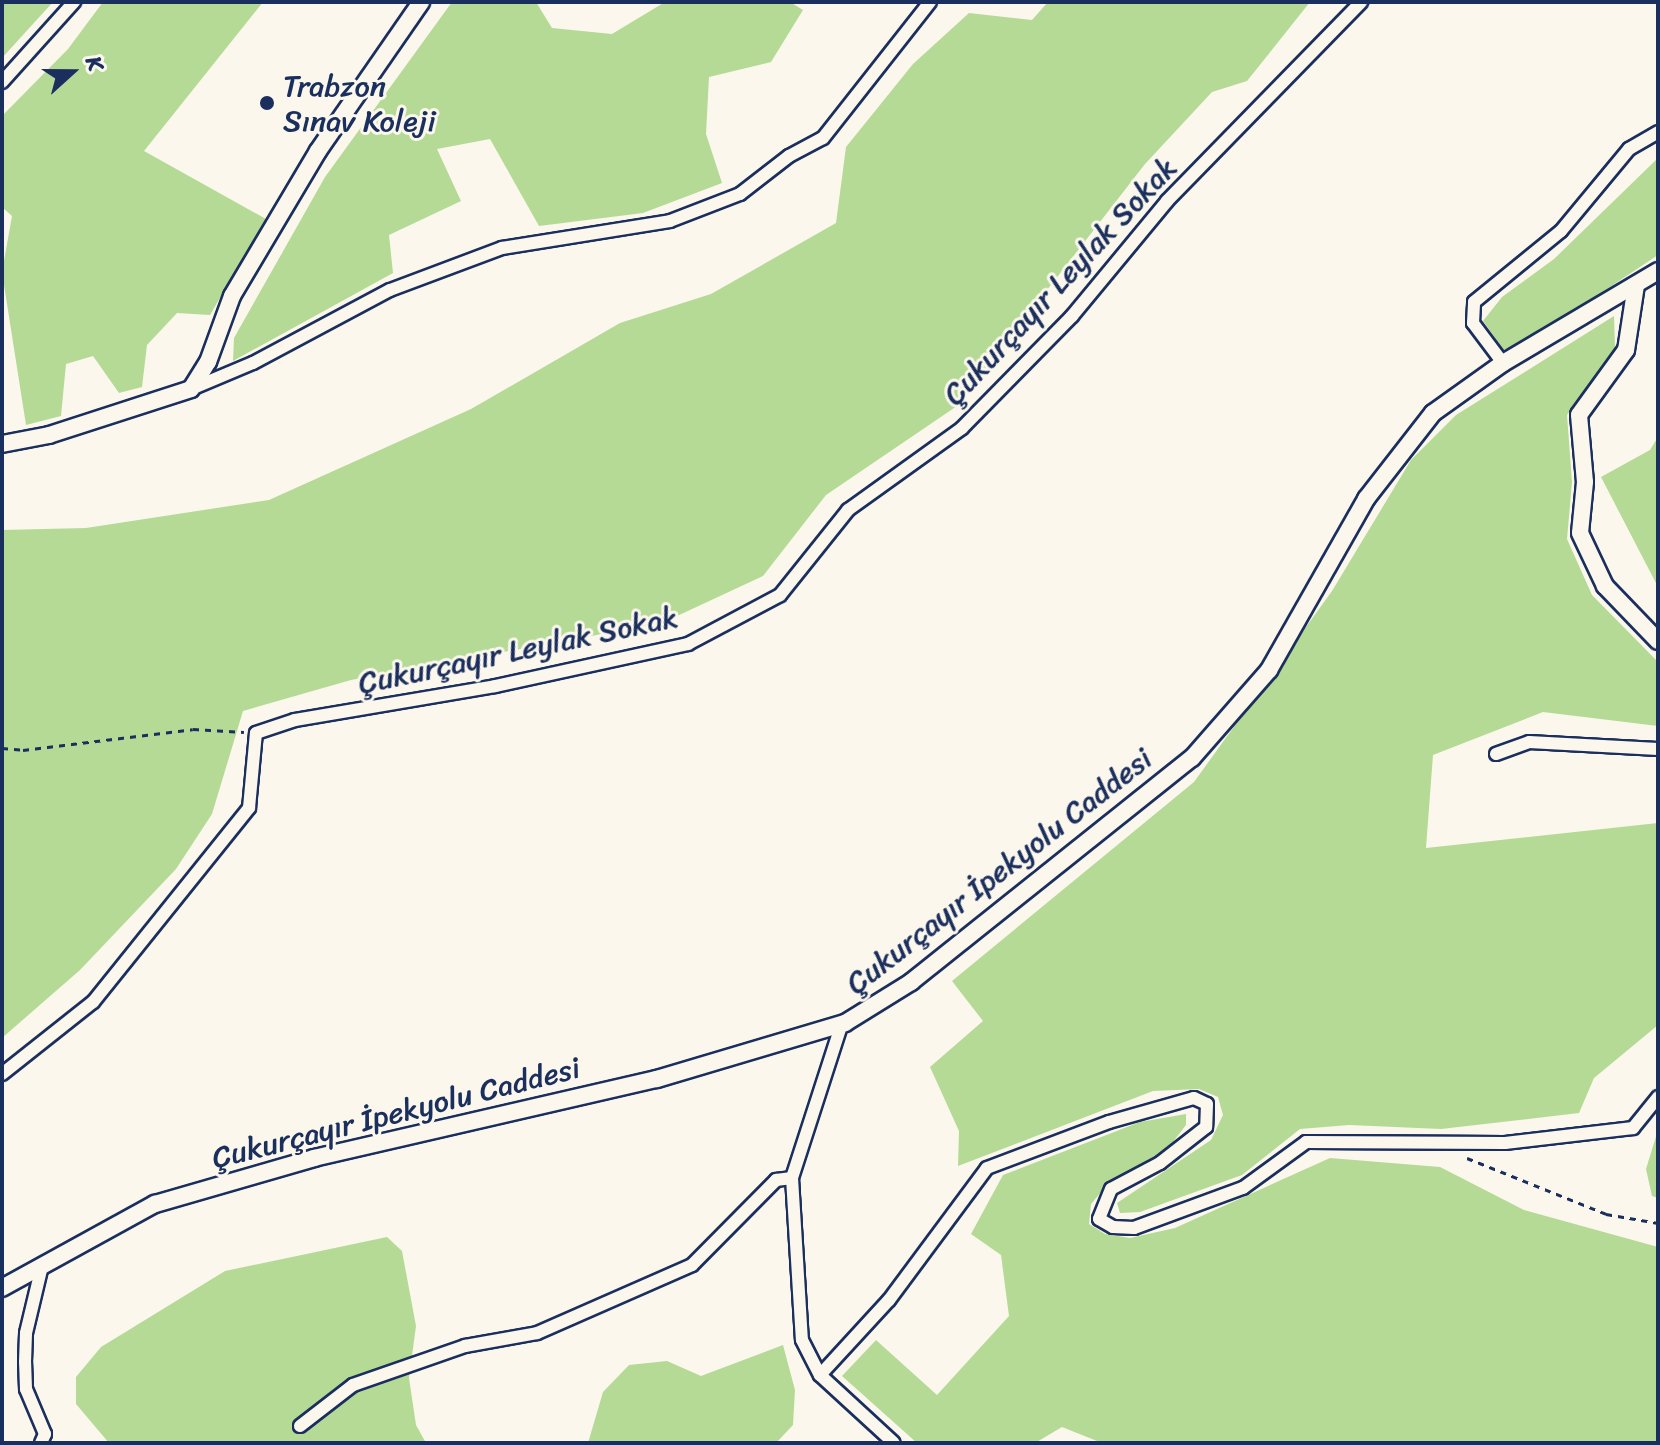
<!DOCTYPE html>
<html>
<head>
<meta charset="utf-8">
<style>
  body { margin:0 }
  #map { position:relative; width:1660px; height:1445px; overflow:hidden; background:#fbf7ec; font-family:Sriracha,sans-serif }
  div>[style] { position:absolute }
  .green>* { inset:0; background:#b4da96 }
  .path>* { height:3px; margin-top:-1.5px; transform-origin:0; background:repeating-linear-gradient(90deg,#1b2f5e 0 6px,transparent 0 12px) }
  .roads { filter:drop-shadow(2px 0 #1b2f5e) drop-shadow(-2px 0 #1b2f5e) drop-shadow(0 2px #1b2f5e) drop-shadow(0 -2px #1b2f5e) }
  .minor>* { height:12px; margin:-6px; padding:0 6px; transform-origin:6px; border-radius:6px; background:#fbf7ec }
  .tertiary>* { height:16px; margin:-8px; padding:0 8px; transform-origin:8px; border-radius:8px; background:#fbf7ec }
  .dots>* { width:22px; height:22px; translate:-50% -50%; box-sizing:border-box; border:4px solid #fbf7ec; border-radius:50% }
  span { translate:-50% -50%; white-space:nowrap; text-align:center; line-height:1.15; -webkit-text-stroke:6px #fbf7ec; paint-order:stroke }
  .poi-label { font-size:30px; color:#1b2f5e }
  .left { translate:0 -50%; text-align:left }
  .street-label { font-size:30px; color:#1b2f5e }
  .frame { position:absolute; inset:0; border:4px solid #1b2f5e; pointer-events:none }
  .north { position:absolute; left:32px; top:32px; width:80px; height:80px; -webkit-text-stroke:6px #fbf7ec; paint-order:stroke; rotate:69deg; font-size:22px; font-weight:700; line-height:32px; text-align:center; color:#1b2f5e }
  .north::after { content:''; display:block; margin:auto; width:28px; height:36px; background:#1b2f5e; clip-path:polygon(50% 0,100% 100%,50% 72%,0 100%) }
</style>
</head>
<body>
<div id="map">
  <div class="green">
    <i style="clip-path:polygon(2px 2px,53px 2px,2px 58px)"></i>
    <i style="clip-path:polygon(103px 2px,263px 2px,144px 151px,266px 219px,210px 315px,177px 313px,147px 345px,142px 387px,119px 393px,93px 356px,66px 364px,61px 416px,26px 425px,2px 272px,12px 216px,2px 207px,2px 116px,68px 49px)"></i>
    <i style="clip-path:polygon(452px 2px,536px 2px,552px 28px,612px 34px,665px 2px,790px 2px,803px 10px,771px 62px,709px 77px,706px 134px,722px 183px,643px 213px,539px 226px,490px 139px,437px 149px,461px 201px,389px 235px,393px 273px,233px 361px,234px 338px,325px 177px)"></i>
    <i style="clip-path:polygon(1048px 2px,1310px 2px,1247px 81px,1212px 92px,1145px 164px,957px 406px,826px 495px,763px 576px,662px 623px,351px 680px,243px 711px,212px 814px,176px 869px,80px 970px,2px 1038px,2px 530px,86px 528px,269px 500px,471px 409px,620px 323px,711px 294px,836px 223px,846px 147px,913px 64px,969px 13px,1032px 20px)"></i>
    <i style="clip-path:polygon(1658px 158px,1658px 255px,1518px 348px,1503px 349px,1483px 321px,1502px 297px,1554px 259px)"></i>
    <i style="clip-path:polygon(1614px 316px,1615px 348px,1567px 415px,1572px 482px,1567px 539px,1592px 595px,1658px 662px,1658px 726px,1543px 712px,1433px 755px,1426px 848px,1658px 823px,1658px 1025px,1594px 1078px,1579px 1113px,1441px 1129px,1349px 1125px,1300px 1129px,1242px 1175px,1140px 1212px,1120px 1213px,1117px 1203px,1211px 1140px,1223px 1115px,1218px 1097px,1199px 1089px,1153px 1091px,958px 1166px,959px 1131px,930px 1067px,983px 1021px,952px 981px,1194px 782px,1332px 591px,1411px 460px,1456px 415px)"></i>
    <i style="clip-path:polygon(1658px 437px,1658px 587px,1601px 477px,1650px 450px)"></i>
    <i style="clip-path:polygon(1186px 1114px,1186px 1125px,1169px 1147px,1107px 1185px,1091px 1204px,1089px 1224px,1105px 1234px,1130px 1238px,1175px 1228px,1330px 1158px,1440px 1167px,1524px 1210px,1658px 1247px,1658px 1443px,1102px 1443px,1062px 1427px,1035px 1443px,917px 1443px,842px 1376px,876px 1340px,937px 1395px,1009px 1316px,1001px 1255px,971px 1234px,1003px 1175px,1140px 1122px)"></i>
    <i style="clip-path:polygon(1658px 1130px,1658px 1198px,1652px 1196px,1646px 1169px)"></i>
    <i style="clip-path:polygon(387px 1237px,402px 1251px,416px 1326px,409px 1378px,416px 1425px,426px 1443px,109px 1443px,76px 1404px,76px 1377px,101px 1347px,225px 1271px)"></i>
    <i style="clip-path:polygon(783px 1345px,795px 1390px,793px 1425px,776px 1443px,588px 1443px,603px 1392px,629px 1365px,667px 1361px,701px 1376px)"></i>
  </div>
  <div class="path">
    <i style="left:2px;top:748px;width:21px;rotate:5deg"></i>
    <i style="left:23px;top:750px;width:171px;rotate:-7deg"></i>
    <i style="left:193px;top:729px;width:51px;rotate:3.4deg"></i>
    <i style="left:1467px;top:1158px;width:150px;rotate:21.9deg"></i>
    <i style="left:1606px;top:1214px;width:53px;rotate:9.8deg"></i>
  </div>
  <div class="roads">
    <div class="minor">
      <i style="left:2px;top:82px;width:108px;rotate:-48deg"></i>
      <i style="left:1503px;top:363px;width:50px;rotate:-126.9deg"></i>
      <i style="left:1473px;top:323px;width:21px;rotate:-87deg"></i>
      <i style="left:1474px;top:302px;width:112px;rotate:-39.2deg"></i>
      <i style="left:1561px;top:231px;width:107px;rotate:-50.3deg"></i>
      <i style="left:1629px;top:149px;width:34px;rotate:-30deg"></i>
      <i style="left:191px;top:389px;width:67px;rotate:-22.8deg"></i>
      <i style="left:253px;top:363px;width:155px;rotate:-28.1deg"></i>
      <i style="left:390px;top:290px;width:120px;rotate:-20.6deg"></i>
      <i style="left:502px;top:248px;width:170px;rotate:-9.1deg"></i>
      <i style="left:670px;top:221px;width:75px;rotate:-21.1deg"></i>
      <i style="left:740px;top:194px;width:62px;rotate:-37.8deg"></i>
      <i style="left:789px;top:156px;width:38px;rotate:-28deg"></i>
      <i style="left:823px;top:138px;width:173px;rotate:-51.8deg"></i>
      <i style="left:1496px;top:754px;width:35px;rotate:-20deg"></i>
      <i style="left:1529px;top:742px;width:129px;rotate:3.1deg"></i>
      <i style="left:842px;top:1023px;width:163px;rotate:107.9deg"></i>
      <i style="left:792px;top:1178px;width:162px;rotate:86.5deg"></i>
      <i style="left:802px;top:1340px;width:39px;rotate:63deg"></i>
      <i style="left:820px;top:1375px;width:100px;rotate:42.6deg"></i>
      <i style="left:2px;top:1074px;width:116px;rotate:-38.4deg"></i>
      <i style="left:93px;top:1002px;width:249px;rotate:-51.2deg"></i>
      <i style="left:249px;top:808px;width:75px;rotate:-84.7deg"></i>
      <i style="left:256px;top:733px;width:41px;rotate:-18.4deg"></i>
      <i style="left:295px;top:720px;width:203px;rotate:-9.6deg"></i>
      <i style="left:495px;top:686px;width:198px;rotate:-12.3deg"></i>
      <i style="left:688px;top:644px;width:104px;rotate:-28deg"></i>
      <i style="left:780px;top:595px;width:109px;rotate:-51.3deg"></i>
      <i style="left:848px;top:510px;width:140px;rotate:-35.7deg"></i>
      <i style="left:962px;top:428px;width:157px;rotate:-45.5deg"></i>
      <i style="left:1072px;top:316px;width:149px;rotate:-50.4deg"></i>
      <i style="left:1167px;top:201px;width:278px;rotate:-45.7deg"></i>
      <i style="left:820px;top:1375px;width:102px;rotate:-47.4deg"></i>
      <i style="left:889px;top:1300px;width:164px;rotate:-53.4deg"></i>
      <i style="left:987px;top:1168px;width:130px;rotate:-20.7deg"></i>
      <i style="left:1109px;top:1122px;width:88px;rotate:-15.8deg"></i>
      <i style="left:1194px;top:1098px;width:14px;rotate:25deg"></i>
      <i style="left:1207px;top:1104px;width:23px;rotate:92deg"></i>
      <i style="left:1206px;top:1127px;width:58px;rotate:142deg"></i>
      <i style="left:1160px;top:1163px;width:55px;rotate:152deg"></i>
      <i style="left:1111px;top:1189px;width:32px;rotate:112deg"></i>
      <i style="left:1099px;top:1219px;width:16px;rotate:30deg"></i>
      <i style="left:1113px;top:1227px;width:21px;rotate:3deg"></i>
      <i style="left:1134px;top:1228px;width:116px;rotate:-20.2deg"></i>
      <i style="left:1243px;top:1188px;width:78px;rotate:-36.1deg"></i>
      <i style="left:1306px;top:1142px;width:199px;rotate:0.3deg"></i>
      <i style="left:1505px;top:1143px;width:129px;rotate:-6.7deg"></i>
      <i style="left:1633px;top:1128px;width:40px;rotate:-51deg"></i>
      <i style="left:300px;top:1426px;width:67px;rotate:-37.7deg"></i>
      <i style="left:353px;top:1385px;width:119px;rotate:-19.2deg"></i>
      <i style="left:465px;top:1346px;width:73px;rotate:-10.2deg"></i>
      <i style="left:537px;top:1333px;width:169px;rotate:-23.7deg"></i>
      <i style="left:692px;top:1265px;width:120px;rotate:-45.3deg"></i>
      <i style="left:776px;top:1180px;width:16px;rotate:-7deg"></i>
      <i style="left:41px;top:1443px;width:10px;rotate:-66deg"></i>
      <i style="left:45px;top:1434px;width:49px;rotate:-112.9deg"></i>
      <i style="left:26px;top:1389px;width:27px;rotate:-92deg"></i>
      <i style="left:25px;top:1362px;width:29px;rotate:-88deg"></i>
      <i style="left:26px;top:1333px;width:69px;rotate:-76.6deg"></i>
    </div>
    <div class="tertiary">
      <i style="left:1636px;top:285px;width:66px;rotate:98.7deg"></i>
      <i style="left:1626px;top:350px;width:80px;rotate:125.9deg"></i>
      <i style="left:1579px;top:415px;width:67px;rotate:84.9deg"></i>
      <i style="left:1585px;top:482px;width:51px;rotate:95.6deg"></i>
      <i style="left:1580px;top:533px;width:59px;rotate:64.7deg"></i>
      <i style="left:1605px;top:586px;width:76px;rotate:46.1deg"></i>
      <i style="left:2px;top:444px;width:48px;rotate:-10.8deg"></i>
      <i style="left:49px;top:435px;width:149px;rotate:-17.9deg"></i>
      <i style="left:191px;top:389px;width:32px;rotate:-58deg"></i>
      <i style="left:208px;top:362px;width:70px;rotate:-70deg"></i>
      <i style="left:232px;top:296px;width:169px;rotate:-59.3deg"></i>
      <i style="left:318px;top:151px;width:181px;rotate:-55.3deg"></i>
      <i style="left:2px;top:1288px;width:175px;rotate:-28.8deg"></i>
      <i style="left:155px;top:1204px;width:166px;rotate:-16.1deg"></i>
      <i style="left:314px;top:1158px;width:352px;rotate:-13deg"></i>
      <i style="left:657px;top:1079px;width:196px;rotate:-16.6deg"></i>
      <i style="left:845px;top:1023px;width:78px;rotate:-31.8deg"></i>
      <i style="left:911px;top:982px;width:359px;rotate:-38.6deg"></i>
      <i style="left:1192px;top:758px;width:117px;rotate:-48.8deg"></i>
      <i style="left:1269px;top:670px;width:197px;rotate:-60.4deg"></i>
      <i style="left:1366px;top:499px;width:109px;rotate:-52.1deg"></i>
      <i style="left:1433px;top:413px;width:86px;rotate:-35.5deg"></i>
      <i style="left:1503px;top:363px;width:180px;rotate:-30.7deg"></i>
    </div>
  </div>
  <div class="dots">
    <i style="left:267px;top:103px;background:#1b2f5e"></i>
  </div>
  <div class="poi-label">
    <span class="left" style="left:283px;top:103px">Trabzon<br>Sınav Koleji</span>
  </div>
  <div class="street-label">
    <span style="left:1060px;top:281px;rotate:-47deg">Çukurçayır Leylak Sokak</span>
    <span style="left:518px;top:650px;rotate:-12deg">Çukurçayır Leylak Sokak</span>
    <span style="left:999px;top:871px;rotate:-38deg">Çukurçayır İpekyolu Caddesi</span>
    <span style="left:396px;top:1113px;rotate:-14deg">Çukurçayır İpekyolu Caddesi</span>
  </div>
  <div class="frame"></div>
  <div class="north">K</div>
</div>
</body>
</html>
